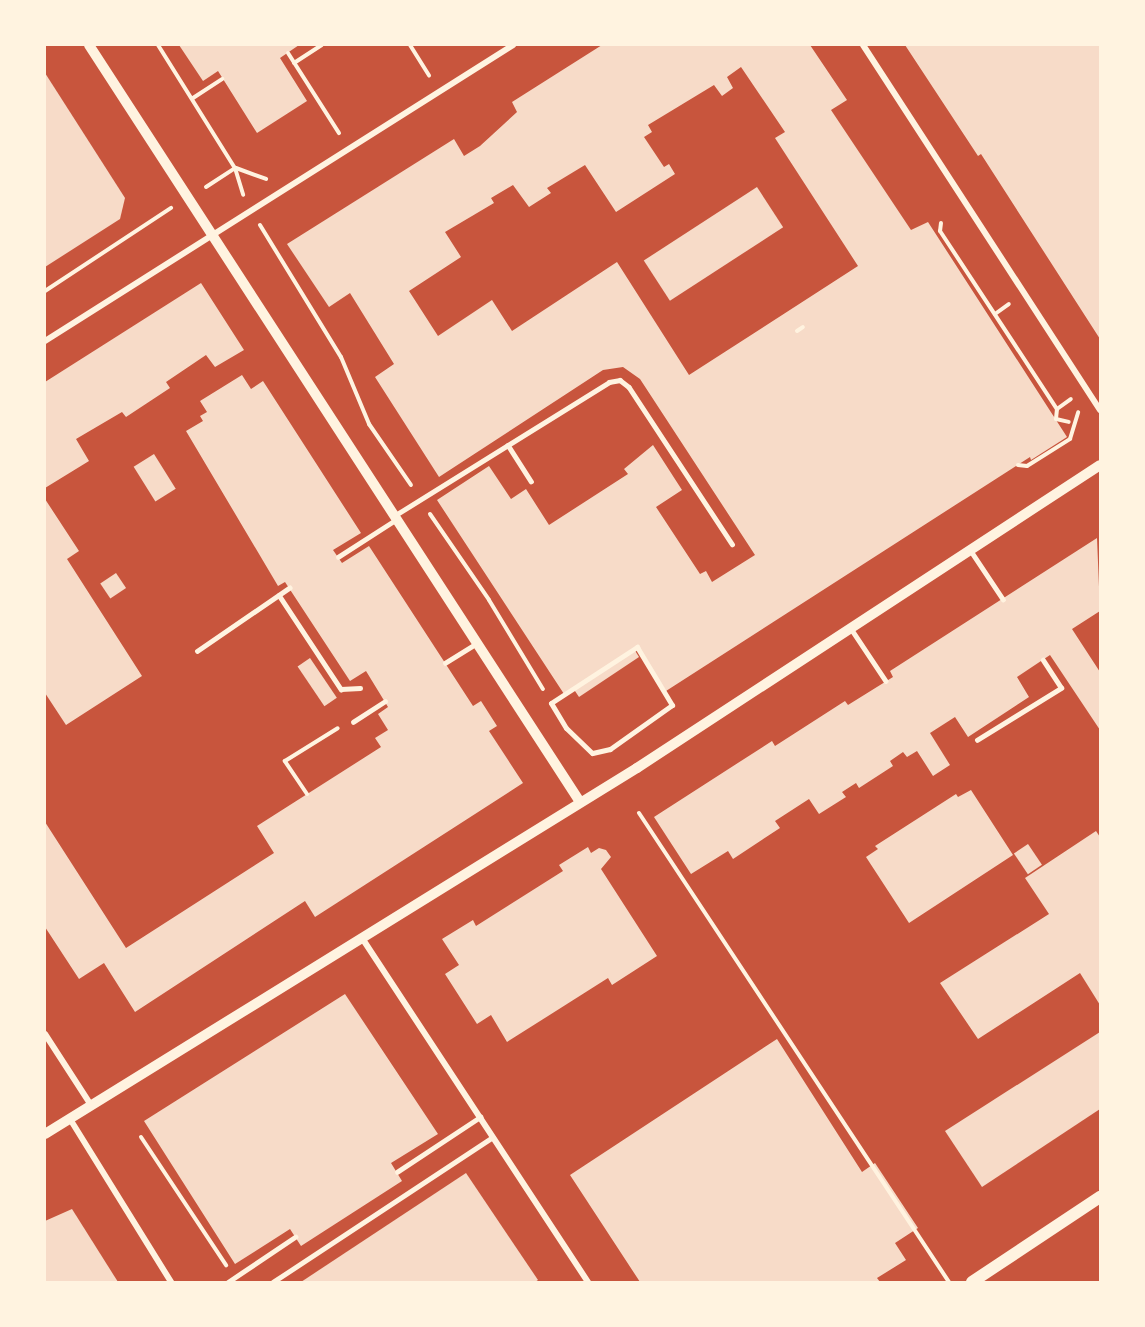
<!DOCTYPE html>
<html>
<head>
<meta charset="utf-8">
<style>
  body { margin:0 }
  #map { position:relative; width:1145px; height:1327px; overflow:hidden; background:#c8553d; font-family:"Work Sans",sans-serif }
  div>[style] { position:absolute }
  .building>* { inset:0; background:#f7dbc8; transform-origin:0 0 }
  .path>* { height:4px; margin:-2px; padding:0 2px; transform-origin:2px; border-radius:2px; background:#fff3e0 }
  .service>* { height:4.5px; margin:-2.25px; padding:0 2.25px; transform-origin:2.25px; border-radius:2.25px; background:#fff3e0 }
  .pedestrian>* { height:5px; margin:-2.5px; padding:0 2.5px; transform-origin:2.5px; border-radius:2.5px; background:#fff3e0 }
  .minor>* { height:6px; margin:-3px; padding:0 3px; transform-origin:3px; border-radius:3px; background:#fff3e0 }
  .tertiary>* { height:10px; margin:-5px; padding:0 5px; transform-origin:5px; border-radius:5px; background:#fff3e0 }
  .secondary>* { height:12px; margin:-6px; padding:0 6px; transform-origin:6px; border-radius:6px; background:#fff3e0 }
  span { translate:-50% -50%; white-space:nowrap; text-align:center; line-height:1.15; -webkit-text-stroke:4.5px #fff3e0; paint-order:stroke }
  .frame { position:absolute; inset:0; border:46px solid #fff3e0; pointer-events:none }
</style>
</head>
<body>
<div id="map">
  <div class="building">
    <i style="clip-path:polygon(179px 45px,299px 45px,280px 58px,307px 101px,257px 133px,218px 71px,203px 81px)"></i>
    <i style="clip-path:polygon(evenodd,602px 45px,810px 45px,847px 100px,831px 110px,911px 230px,928px 222px,1067px 437px,1031px 460px,1030px 457px,666px 691px,637px 647px,634px 649px,639px 657px,579px 697px,573px 688px,564px 694px,437px 500px,489px 466px,511px 499px,526px 489px,549px 525px,628px 474px,624px 469px,653px 445px,682px 490px,656px 507px,700px 574px,706px 571px,712px 582px,755px 555px,640px 379px,623px 367px,603px 370px,439px 477px,375px 377px,394px 364px,350px 293px,329px 307px,287px 244px,454px 139px,464px 156px,480px 146px,517px 112px,512px 102px,602px 45px,741px 67px,785px 132px,775px 138px,858px 266px,689px 375px,617px 262px,512px 331px,492px 300px,438px 336px,409px 291px,461px 257px,445px 232px,494px 203px,491px 198px,513px 185px,529px 207px,551px 193px,547px 188px,585px 165px,616px 212px,675px 174px,669px 164px,664px 167px,644px 137px,652px 132px,648px 125px,714px 85px,722px 96px,733px 88px,727px 77px,741px 67px)"></i>
    <i style="clip-path:polygon(905px 45px,1100px 45px,1100px 339px,981px 154px,978px 156px)"></i>
    <i style="clip-path:polygon(45px 73px,125px 198px,120px 219px,45px 267px)"></i>
    <i style="left:757px;top:187px;width:48px;height:135px;rotate:57deg"></i>
    <i style="clip-path:polygon(201px 283px,244px 350px,215px 367px,206px 355px,166px 382px,170px 388px,126px 417px,122px 412px,76px 439px,89px 461px,45px 488px,45px 382px)"></i>
    <i style="clip-path:polygon(242px 375px,251px 389px,263px 381px,361px 533px,333px 550px,342px 563px,369px 546px,473px 706px,481px 701px,497px 726px,489px 731px,523px 783px,315px 917px,305px 901px,135px 1012px,104px 963px,79px 979px,45px 927px,45px 822px,126px 948px,274px 853px,257px 826px,381px 747px,375px 738px,388px 730px,378px 714px,388px 707px,366px 671px,350px 681px,285px 582px,278px 586px,186px 431px,203px 421px,200px 416px,207px 412px,200px 401px)"></i>
    <i style="left:154px;top:454px;width:41px;height:24px;rotate:58deg"></i>
    <i style="clip-path:polygon(45px 499px,79px 551px,67px 559px,142px 676px,66px 725px,45px 693px)"></i>
    <i style="clip-path:polygon(1097px 538px,1100px 611px,1072px 629px,1100px 672px,1100px 730px,1050px 655px,1017px 677px,1029px 697px,968px 737px,955px 717px,930px 733px,950px 765px,933px 776px,917px 751px,907px 757px,903px 752px,890px 761px,893px 766px,859px 788px,856px 783px,842px 792px,846px 797px,819px 814px,809px 799px,775px 821px,780px 828px,733px 859px,728px 851px,691px 874px,654px 817px,772px 741px,775px 746px,845px 701px,848px 705px,893px 677px,890px 671px)"></i>
    <i style="left:116px;top:573px;width:18px;height:19px;rotate:56deg"></i>
    <i style="left:310px;top:658px;width:48px;height:15px;rotate:56deg"></i>
    <i style="clip-path:polygon(971px 790px,1013px 855px,909px 923px,866px 857px,878px 849px,875px 846px,956px 794px,958px 797px)"></i>
    <i style="clip-path:polygon(1096px 831px,1100px 837px,1100px 1005px,1080px 973px,978px 1039px,940px 983px,1049px 914px,1025px 878px)"></i>
    <i style="left:1028px;top:844px;width:25px;height:17px;rotate:56deg"></i>
    <i style="clip-path:polygon(588px 847px,591px 853px,599px 848px,606px 850px,611px 857px,601px 869px,657px 956px,612px 985px,608px 978px,507px 1042px,491px 1015px,477px 1024px,445px 974px,459px 965px,442px 939px,473px 920px,476px 926px,563px 871px,559px 865px)"></i>
    <i style="clip-path:polygon(345px 994px,438px 1134px,391px 1163px,402px 1181px,301px 1246px,290px 1229px,235px 1264px,144px 1121px)"></i>
    <i style="clip-path:polygon(1100px 1032px,1100px 1109px,982px 1187px,945px 1131px)"></i>
    <i style="clip-path:polygon(777px 1039px,862px 1172px,875px 1163px,918px 1228px,895px 1243px,906px 1260px,877px 1278px,880px 1282px,640px 1282px,570px 1175px)"></i>
    <i style="clip-path:polygon(466px 1173px,538px 1280px,535px 1282px,301px 1282px)"></i>
    <i style="clip-path:polygon(72px 1209px,118px 1282px,45px 1281px,45px 1221px)"></i>
  </div>
  <div class="path">
    <i style="left:158px;top:45px;width:145px;rotate:58deg"></i>
    <i style="left:235px;top:168px;width:28px;rotate:73deg"></i>
    <i style="left:410px;top:45px;width:36px;rotate:58deg"></i>
    <i style="left:288px;top:53px;width:95px;rotate:57.5deg"></i>
    <i style="left:294px;top:63px;width:33px;rotate:-33deg"></i>
    <i style="left:193px;top:98px;width:35px;rotate:-33deg"></i>
    <i style="left:236px;top:168px;width:32px;rotate:20deg"></i>
    <i style="left:206px;top:187px;width:35px;rotate:-33deg"></i>
    <i style="left:941px;top:223px;width:8px;rotate:97deg"></i>
    <i style="left:940px;top:231px;width:213px;rotate:56.7deg"></i>
    <i style="left:1057px;top:409px;width:10px;rotate:96deg"></i>
    <i style="left:1056px;top:419px;width:13px;rotate:13deg"></i>
    <i style="left:260px;top:225px;width:155px;rotate:58.5deg"></i>
    <i style="left:341px;top:357px;width:73px;rotate:67.3deg"></i>
    <i style="left:369px;top:424px;width:74px;rotate:55.5deg"></i>
    <i style="left:45px;top:291px;width:151px;rotate:-33.4deg"></i>
    <i style="left:995px;top:314px;width:17px;rotate:-36deg"></i>
    <i style="left:797px;top:331px;width:7px;rotate:-34deg"></i>
    <i style="left:1057px;top:409px;width:17px;rotate:-36deg"></i>
    <i style="left:1018px;top:465px;width:9px;rotate:6deg"></i>
    <i style="left:1027px;top:466px;width:51px;rotate:-32.1deg"></i>
    <i style="left:1070px;top:439px;width:28px;rotate:-73deg"></i>
    <i style="left:430px;top:514px;width:104px;rotate:55.5deg"></i>
    <i style="left:489px;top:600px;width:104px;rotate:58.8deg"></i>
    <i style="left:307px;top:794px;width:40px;rotate:-124deg"></i>
    <i style="left:285px;top:761px;width:62px;rotate:-31.9deg"></i>
    <i style="left:639px;top:813px;width:562px;rotate:56.54deg"></i>
    <i style="left:141px;top:1137px;width:154px;rotate:56.4deg"></i>
  </div>
  <div class="service">
    <i style="left:508px;top:445px;width:43px;rotate:57.4deg"></i>
    <i style="left:394px;top:516px;width:253px;rotate:-31.9deg"></i>
    <i style="left:609px;top:382px;width:11px;rotate:-10deg"></i>
    <i style="left:620px;top:380px;width:11px;rotate:38deg"></i>
    <i style="left:629px;top:387px;width:188px;rotate:56.7deg"></i>
    <i style="left:971px;top:551px;width:58px;rotate:56.3deg"></i>
    <i style="left:338px;top:557px;width:70px;rotate:-32.8deg"></i>
    <i style="left:279px;top:595px;width:113px;rotate:56.6deg"></i>
    <i style="left:341px;top:689px;width:19px;rotate:-3deg"></i>
    <i style="left:852px;top:630px;width:61px;rotate:56.3deg"></i>
    <i style="left:197px;top:651px;width:112px;rotate:-34.4deg"></i>
    <i style="left:445px;top:663px;width:38px;rotate:-32deg"></i>
    <i style="left:353px;top:722px;width:38px;rotate:-33deg"></i>
    <i style="left:977px;top:740px;width:99px;rotate:-31.8deg"></i>
    <i style="left:1061px;top:688px;width:33px;rotate:-123deg"></i>
    <i style="left:397px;top:1172px;width:100px;rotate:-33.5deg"></i>
    <i style="left:228px;top:1282px;width:81px;rotate:-33.9deg"></i>
    <i style="left:273px;top:1282px;width:263px;rotate:-33.4deg"></i>
  </div>
  <div class="pedestrian">
    <i style="left:637px;top:647px;width:68px;rotate:58.9deg"></i>
    <i style="left:672px;top:705px;width:76px;rotate:144.6deg"></i>
    <i style="left:610px;top:749px;width:18px;rotate:167deg"></i>
    <i style="left:592px;top:753px;width:36px;rotate:-136deg"></i>
    <i style="left:566px;top:728px;width:29px;rotate:-121deg"></i>
    <i style="left:551px;top:703px;width:103px;rotate:-33.1deg"></i>
  </div>
  <div class="minor">
    <i style="left:863px;top:45px;width:435px;rotate:57deg"></i>
    <i style="left:45px;top:341px;width:554px;rotate:-32.31deg"></i>
    <i style="left:362px;top:938px;width:412px;rotate:56.7deg"></i>
    <i style="left:45px;top:1034px;width:85px;rotate:57.1deg"></i>
    <i style="left:70px;top:1119px;width:192px;rotate:58.2deg"></i>
  </div>
  <div class="tertiary">
    <i style="left:89px;top:45px;width:902px;rotate:57.03deg"></i>
    <i style="left:45px;top:1134px;width:696px;rotate:-31.73deg"></i>
    <i style="left:637px;top:768px;width:553px;rotate:-33.2deg"></i>
  </div>
  <div class="secondary">
    <i style="left:972px;top:1282px;width:154px;rotate:-33.6deg"></i>
  </div>
  <div class="frame"></div>
</div>
</body>
</html>
